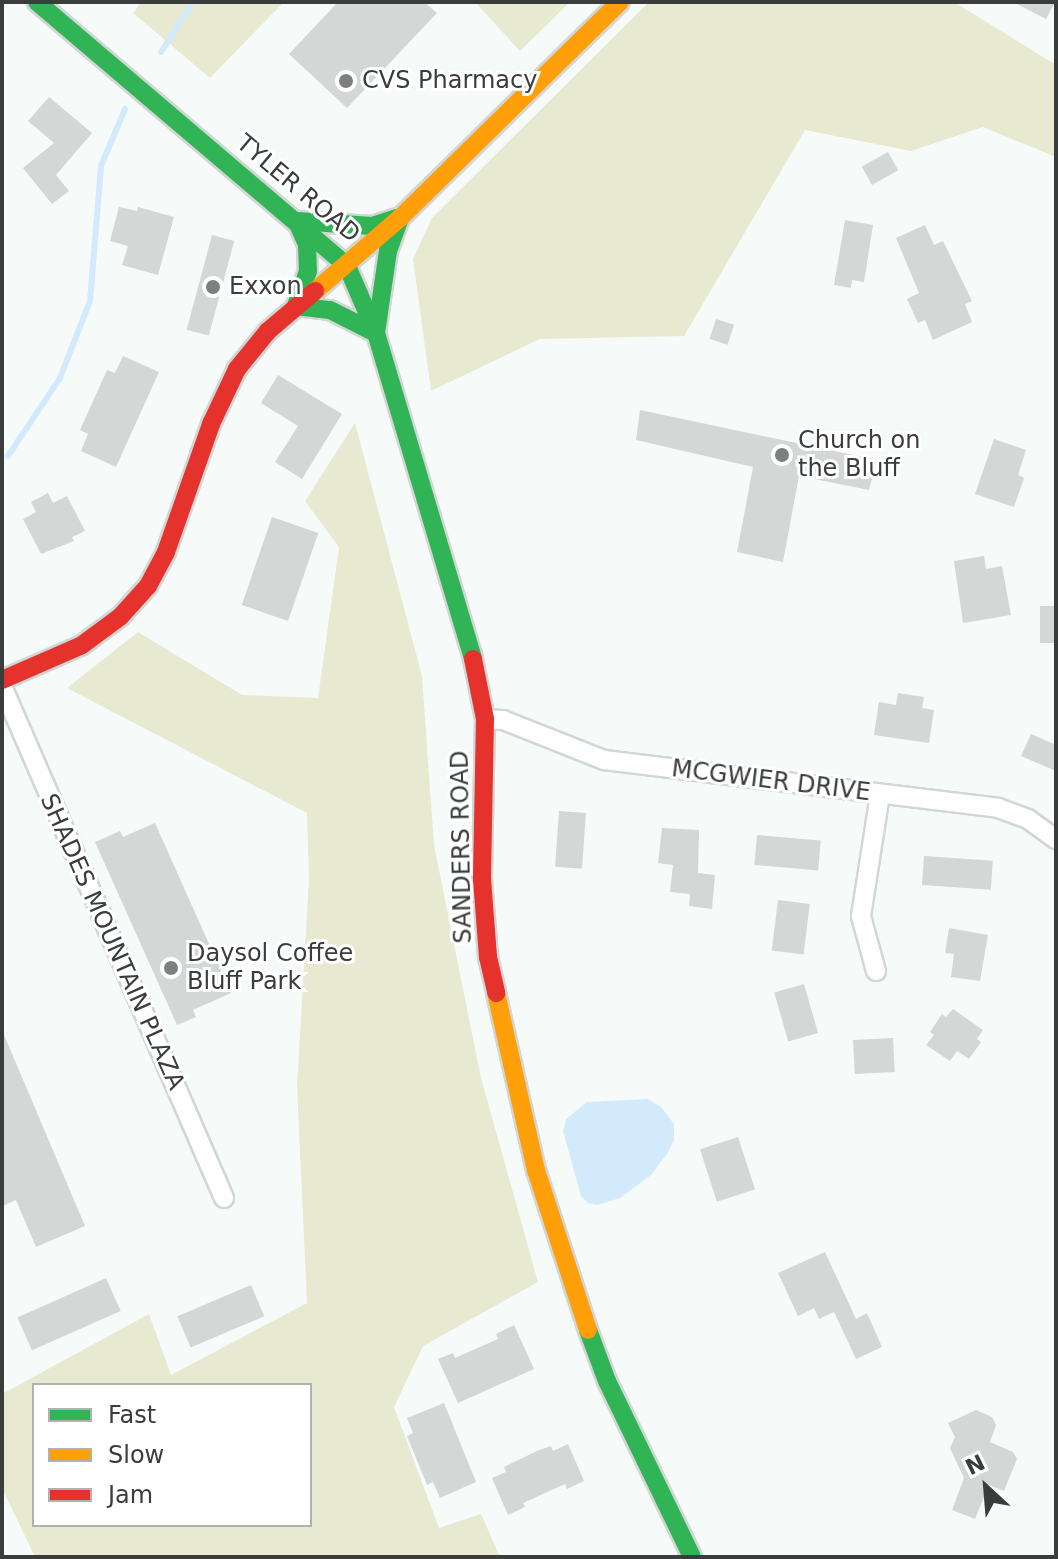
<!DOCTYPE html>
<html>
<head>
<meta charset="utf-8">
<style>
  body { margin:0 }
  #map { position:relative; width:1058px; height:1559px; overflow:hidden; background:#f6fbf9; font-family:"DejaVu Sans",sans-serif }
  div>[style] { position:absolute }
  .green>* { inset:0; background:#e8e9d1 }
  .water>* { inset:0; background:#d2eafc }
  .stream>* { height:6px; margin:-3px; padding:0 3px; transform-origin:3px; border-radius:3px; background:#d2eafc }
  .building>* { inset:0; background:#d3d7d6; transform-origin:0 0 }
  .roads { filter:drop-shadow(2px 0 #d2d6d5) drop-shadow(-2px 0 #d2d6d5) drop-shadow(0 2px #d2d6d5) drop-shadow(0 -2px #d2d6d5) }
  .street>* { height:18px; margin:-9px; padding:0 9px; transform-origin:9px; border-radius:9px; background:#fefefe }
  .fast>* { height:18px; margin:-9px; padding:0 9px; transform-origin:9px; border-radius:9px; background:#30b455 }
  .slow>* { height:18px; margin:-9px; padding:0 9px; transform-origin:9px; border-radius:9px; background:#ff9f0a }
  .jam>* { height:18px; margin:-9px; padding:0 9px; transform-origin:9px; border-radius:9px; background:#e5322d }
  .dots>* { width:22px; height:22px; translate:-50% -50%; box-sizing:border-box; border:4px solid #fff; border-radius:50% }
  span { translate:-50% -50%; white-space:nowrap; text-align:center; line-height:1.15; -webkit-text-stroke:6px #fff; paint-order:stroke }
  .poi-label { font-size:24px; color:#3a3d3c }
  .left { translate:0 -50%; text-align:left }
  .street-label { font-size:24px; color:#3a3d3c }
  .frame { position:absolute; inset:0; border:4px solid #3a3d3c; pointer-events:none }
  .legend { position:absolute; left:32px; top:1383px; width:280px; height:144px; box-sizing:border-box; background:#fff; border:2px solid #b0b1b1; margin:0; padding:10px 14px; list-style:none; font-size:24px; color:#3a3d3c }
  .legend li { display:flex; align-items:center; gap:16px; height:40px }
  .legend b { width:40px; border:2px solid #b0b1b1 }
  .north { position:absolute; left:946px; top:1447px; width:80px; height:80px; -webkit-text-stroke:6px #fff; paint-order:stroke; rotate:334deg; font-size:22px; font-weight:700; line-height:32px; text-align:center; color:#3a3d3c }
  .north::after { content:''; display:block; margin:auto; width:28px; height:36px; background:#3a3d3c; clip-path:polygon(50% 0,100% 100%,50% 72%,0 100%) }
</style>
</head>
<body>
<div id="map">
  <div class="green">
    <i style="clip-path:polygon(141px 2px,284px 2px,210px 78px,133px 13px)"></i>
    <i style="clip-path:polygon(475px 2px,570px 2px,520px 51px)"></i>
    <i style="clip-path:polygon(649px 2px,954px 2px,1056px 65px,1056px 157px,983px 127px,911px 151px,805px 130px,684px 336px,540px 339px,431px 391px,413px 259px,432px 218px)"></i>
    <i style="clip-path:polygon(evenodd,355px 423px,422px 676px,434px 845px,481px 1078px,538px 1282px,423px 1346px,394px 1407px,439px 1528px,481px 1514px,500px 1557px,35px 1557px,2px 1488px,2px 1394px,149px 1314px,171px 1375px,307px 1303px,297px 1086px,309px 879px,307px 813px,67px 688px,138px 632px,242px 695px,318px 698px,339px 547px,305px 501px,355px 423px,34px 1385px,310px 1385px,310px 1525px,34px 1525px,34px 1385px)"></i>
  </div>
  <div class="water">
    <i style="clip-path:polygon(648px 1099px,661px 1107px,674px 1124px,674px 1140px,667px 1154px,651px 1175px,620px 1198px,597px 1205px,588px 1203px,581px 1196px,563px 1131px,566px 1119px,587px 1102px)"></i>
  </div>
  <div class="stream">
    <i style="left:161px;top:52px;width:59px;rotate:-57.4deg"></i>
    <i style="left:8px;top:456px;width:94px;rotate:-56.3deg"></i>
    <i style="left:60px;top:378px;width:83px;rotate:-68.7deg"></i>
    <i style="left:90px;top:301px;width:135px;rotate:-85.3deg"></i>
    <i style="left:101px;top:166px;width:62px;rotate:-67.2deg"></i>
  </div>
  <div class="building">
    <i style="clip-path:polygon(338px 2px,424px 2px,437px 13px,347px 108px,289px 54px)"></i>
    <i style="clip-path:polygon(1013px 2px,1055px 2px,1046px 19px)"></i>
    <i style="clip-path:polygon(49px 97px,92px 133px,56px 175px,69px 191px,52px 204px,23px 168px,54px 143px,28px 121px)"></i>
    <i style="left:888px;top:152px;width:21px;height:30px;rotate:61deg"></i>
    <i style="clip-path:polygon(119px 207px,137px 211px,138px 207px,174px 217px,158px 275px,122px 265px,128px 246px,110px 241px)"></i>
    <i style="clip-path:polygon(845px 220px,873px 225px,864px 282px,852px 280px,851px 288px,834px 285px)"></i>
    <i style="clip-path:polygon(925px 225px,934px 245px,943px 241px,972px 301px,965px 304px,972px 322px,933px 340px,925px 320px,918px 323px,907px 299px,919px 293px,896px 238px)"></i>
    <i style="left:212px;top:235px;width:23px;height:98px;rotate:15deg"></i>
    <i style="left:716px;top:319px;width:19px;height:21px;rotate:18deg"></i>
    <i style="clip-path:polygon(123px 356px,159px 372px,116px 467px,81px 451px,88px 434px,80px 430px,107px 370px,115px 373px)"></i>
    <i style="clip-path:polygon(278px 375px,342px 414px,302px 479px,275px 462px,298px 426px,261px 403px)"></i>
    <i style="clip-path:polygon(640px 410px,877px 460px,869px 490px,799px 476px,783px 562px,737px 552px,753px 467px,636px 440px)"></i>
    <i style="clip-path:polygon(994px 439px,1026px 450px,1018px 475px,1024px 478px,1014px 507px,975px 494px)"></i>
    <i style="clip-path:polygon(48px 493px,53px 503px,67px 496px,85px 531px,72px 537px,74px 541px,41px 554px,23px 519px,36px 512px,31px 502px)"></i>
    <i style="left:272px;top:517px;width:49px;height:93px;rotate:19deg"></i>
    <i style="clip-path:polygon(984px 556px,986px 569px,1002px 566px,1011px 615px,963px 623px,954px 561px)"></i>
    <i style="left:1040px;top:606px;width:16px;height:37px"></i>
    <i style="clip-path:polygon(898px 693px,924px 697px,922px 708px,934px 710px,929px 743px,874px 735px,879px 702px,896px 705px)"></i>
    <i style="clip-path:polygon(1031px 734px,1056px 745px,1056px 771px,1021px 756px)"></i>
    <i style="left:559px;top:811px;width:27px;height:56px;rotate:4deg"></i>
    <i style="clip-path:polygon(155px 823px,231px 993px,193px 1010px,196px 1017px,177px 1025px,95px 842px,120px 831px,123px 837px)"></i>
    <i style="clip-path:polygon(662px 828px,699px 830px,698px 873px,715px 875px,712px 909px,689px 906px,690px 894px,670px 892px,673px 865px,658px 863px)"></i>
    <i style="left:757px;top:835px;width:64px;height:30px;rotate:5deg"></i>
    <i style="left:924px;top:856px;width:69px;height:29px;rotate:4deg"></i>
    <i style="left:778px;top:900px;width:32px;height:51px;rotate:7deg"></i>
    <i style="clip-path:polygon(949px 928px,988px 935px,980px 981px,951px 977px,954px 954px,945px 953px)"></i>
    <i style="left:804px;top:984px;width:51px;height:31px;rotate:74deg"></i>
    <i style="clip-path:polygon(953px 1009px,983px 1030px,977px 1039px,981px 1042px,969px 1059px,957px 1051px,950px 1061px,926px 1045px,934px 1035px,930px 1032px,942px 1014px,946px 1017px)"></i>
    <i style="clip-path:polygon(2px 1030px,85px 1226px,36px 1247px,16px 1200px,2px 1206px)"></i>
    <i style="left:893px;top:1038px;width:34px;height:40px;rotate:87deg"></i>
    <i style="left:738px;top:1137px;width:55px;height:40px;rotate:72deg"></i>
    <i style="clip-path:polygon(825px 1252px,856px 1319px,867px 1313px,882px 1347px,856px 1359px,834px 1312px,819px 1319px,814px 1308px,798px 1316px,778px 1273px)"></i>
    <i style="left:106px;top:1278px;width:36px;height:97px;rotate:66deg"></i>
    <i style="left:251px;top:1285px;width:34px;height:80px;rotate:67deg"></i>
    <i style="clip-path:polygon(514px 1325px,534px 1369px,458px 1403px,438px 1359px,453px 1353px,455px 1358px,498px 1339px,496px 1334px)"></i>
    <i style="clip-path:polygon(444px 1403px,476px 1482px,440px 1498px,433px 1482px,427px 1485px,407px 1436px,413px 1433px,407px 1418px)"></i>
    <i style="clip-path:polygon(976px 1410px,992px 1417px,996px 1425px,990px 1442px,1013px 1452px,1017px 1459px,1004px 1491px,989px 1485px,975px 1519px,952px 1510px,964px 1478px,950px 1448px,955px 1437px,948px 1423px)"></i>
    <i style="clip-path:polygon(568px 1444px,584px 1481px,567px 1489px,565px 1484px,523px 1503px,525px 1507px,508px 1515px,492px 1478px,506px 1472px,504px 1467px,537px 1451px,551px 1446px,553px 1451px)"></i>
  </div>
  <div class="roads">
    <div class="street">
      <i style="left:2px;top:686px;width:558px;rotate:66.56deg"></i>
      <i style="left:485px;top:719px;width:18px;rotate:3deg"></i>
      <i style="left:503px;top:720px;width:109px;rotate:21.6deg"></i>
      <i style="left:604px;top:760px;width:397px;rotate:6.9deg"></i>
      <i style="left:998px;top:808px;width:32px;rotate:20deg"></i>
      <i style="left:1028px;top:819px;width:34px;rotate:36deg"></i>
      <i style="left:876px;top:971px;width:57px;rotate:-105.3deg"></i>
      <i style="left:861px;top:916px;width:123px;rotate:-81.1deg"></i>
    </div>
    <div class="fast">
      <i style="left:37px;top:2px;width:407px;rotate:40.4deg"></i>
      <i style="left:347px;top:266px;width:73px;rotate:66.6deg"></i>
      <i style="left:376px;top:333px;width:340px;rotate:73.4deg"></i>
      <i style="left:297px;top:221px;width:75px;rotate:3.8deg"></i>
      <i style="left:372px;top:226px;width:26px;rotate:-18deg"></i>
      <i style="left:297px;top:222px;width:24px;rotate:66deg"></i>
      <i style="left:307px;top:244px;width:27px;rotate:88deg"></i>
      <i style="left:308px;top:271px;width:37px;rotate:109deg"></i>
      <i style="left:296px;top:306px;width:34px;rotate:7deg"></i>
      <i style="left:330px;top:310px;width:51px;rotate:26.6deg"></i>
      <i style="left:376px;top:333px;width:83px;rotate:-81.7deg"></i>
      <i style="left:388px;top:251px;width:32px;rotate:-70deg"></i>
      <i style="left:588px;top:1330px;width:54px;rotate:69.6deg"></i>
      <i style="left:607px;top:1381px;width:195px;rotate:64.2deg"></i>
    </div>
    <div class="slow">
      <i style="left:315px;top:291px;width:113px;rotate:-40.7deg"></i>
      <i style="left:401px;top:217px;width:307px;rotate:-44.5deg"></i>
      <i style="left:496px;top:993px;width:181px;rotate:77.3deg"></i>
      <i style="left:536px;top:1170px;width:168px;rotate:72deg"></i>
    </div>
    <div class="jam">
      <i style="left:473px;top:659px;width:61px;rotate:78.7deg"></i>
      <i style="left:485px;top:719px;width:160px;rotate:91.1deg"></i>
      <i style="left:482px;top:879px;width:78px;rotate:85.6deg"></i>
      <i style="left:488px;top:957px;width:37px;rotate:77deg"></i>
      <i style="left:2px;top:680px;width:87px;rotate:-23.6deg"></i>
      <i style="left:82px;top:645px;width:47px;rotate:-36.4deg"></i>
      <i style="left:120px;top:617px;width:42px;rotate:-47.9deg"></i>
      <i style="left:148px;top:586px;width:38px;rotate:-62deg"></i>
      <i style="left:166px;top:552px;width:136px;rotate:-70.6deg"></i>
      <i style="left:211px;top:424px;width:61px;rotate:-64.7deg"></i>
      <i style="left:237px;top:369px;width:49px;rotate:-50.8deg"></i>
      <i style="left:268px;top:331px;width:62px;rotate:-40.4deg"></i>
    </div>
  </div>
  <div class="dots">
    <i style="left:346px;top:81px;background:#7c807e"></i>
    <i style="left:213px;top:287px;background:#7c807e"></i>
    <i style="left:782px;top:455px;background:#7c807e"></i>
    <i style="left:171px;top:968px;background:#7c807e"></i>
  </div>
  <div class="poi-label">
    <span class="left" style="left:362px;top:81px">CVS Pharmacy</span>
    <span class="left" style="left:229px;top:287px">Exxon</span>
    <span class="left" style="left:798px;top:455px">Church on<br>the Bluff</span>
    <span class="left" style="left:187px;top:968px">Daysol Coffee<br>Bluff Park</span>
  </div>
  <div class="street-label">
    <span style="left:298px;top:189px;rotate:40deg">TYLER ROAD</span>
    <span style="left:771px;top:781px;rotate:7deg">MCGWIER DRIVE</span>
    <span style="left:462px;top:847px;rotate:-91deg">SANDERS ROAD</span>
    <span style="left:112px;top:942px;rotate:66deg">SHADES MOUNTAIN PLAZA</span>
  </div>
  <div class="frame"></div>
  <ul class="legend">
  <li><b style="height:10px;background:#30b455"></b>Fast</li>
  <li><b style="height:10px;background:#ff9f0a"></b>Slow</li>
  <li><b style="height:10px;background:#e5322d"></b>Jam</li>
  </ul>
  <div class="north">N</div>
</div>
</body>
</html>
